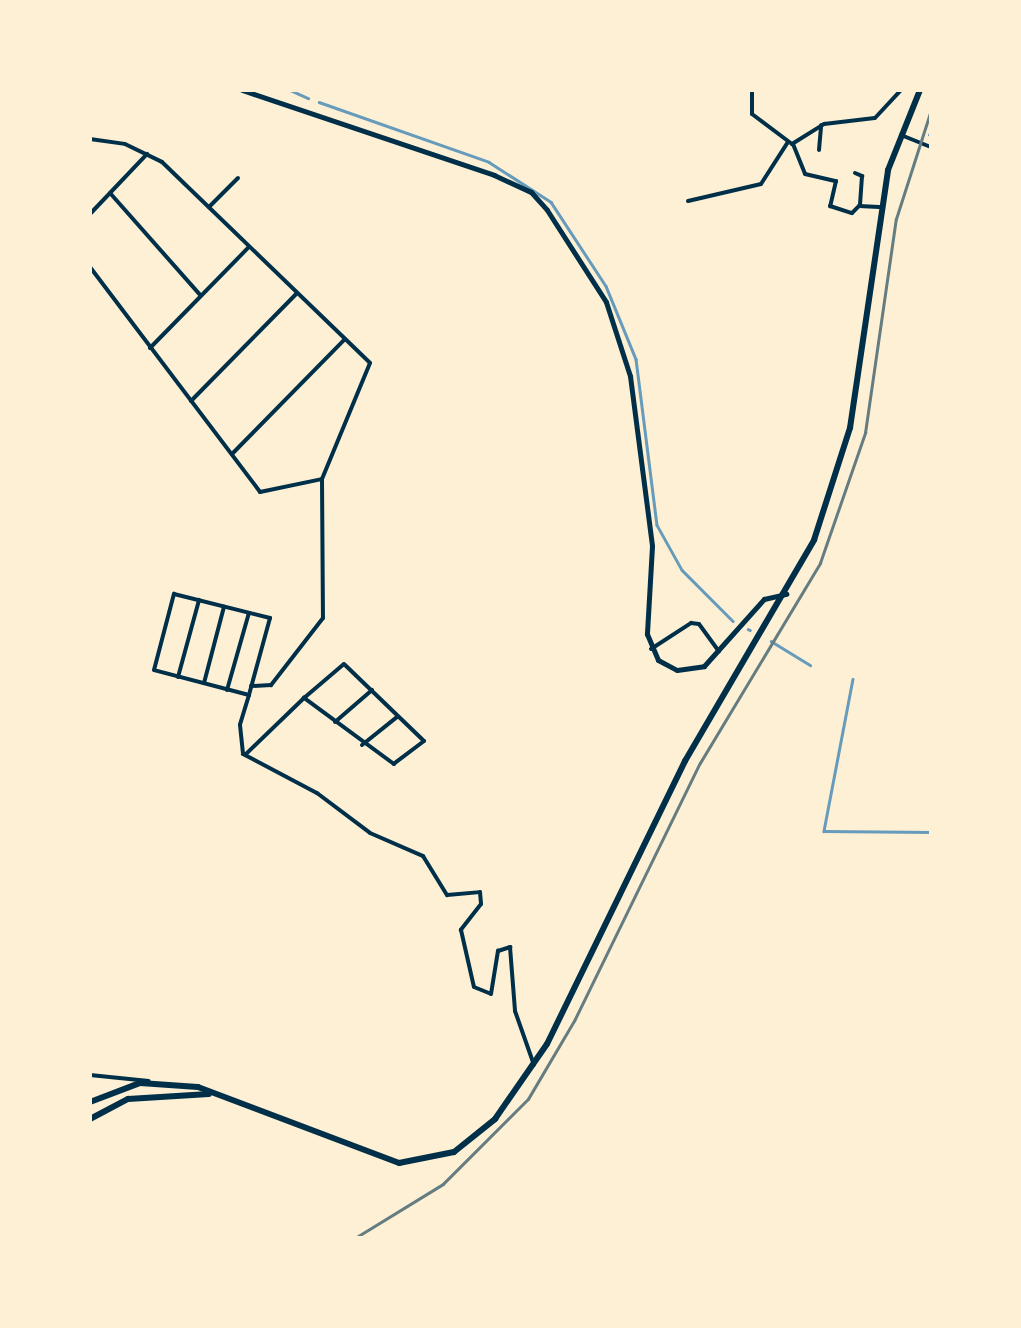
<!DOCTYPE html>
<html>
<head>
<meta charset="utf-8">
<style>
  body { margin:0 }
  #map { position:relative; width:1021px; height:1328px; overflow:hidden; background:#fdf0d5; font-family:Arial,sans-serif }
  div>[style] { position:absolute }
  .stream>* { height:2.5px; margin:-1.25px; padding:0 1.25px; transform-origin:1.25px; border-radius:1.25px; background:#669bbc }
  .minor>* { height:4px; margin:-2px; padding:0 2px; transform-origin:2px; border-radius:2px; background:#003049 }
  .tertiary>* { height:5px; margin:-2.5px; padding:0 2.5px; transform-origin:2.5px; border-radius:2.5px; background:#003049 }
  .trunk>* { height:6px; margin:-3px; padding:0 3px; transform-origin:3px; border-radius:3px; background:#003049 }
  .rail>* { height:2.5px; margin:-1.25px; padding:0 1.25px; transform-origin:1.25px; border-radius:1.25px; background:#657d81 }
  span { translate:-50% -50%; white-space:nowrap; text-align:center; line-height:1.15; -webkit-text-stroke:8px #fdf0d5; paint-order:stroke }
  .frame { position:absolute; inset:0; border:92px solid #fdf0d5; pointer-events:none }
</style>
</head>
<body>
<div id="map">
  <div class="stream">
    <i style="left:290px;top:90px;width:20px;rotate:24deg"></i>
    <i style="left:319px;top:102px;width:180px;rotate:19.4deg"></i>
    <i style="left:489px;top:162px;width:74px;rotate:32.8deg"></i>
    <i style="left:551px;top:202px;width:100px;rotate:56.8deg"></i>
    <i style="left:606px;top:286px;width:79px;rotate:67.7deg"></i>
    <i style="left:636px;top:359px;width:167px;rotate:82.8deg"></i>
    <i style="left:657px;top:525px;width:51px;rotate:60.9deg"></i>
    <i style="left:682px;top:570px;width:72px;rotate:45deg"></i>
    <i style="left:929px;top:135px;width:4px;rotate:-63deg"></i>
    <i style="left:748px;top:629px;width:2px;rotate:27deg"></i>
    <i style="left:771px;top:641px;width:46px;rotate:31.6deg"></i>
    <i style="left:853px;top:679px;width:155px;rotate:100.8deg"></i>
    <i style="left:824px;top:831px;width:107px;rotate:0.5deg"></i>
  </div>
  <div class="minor">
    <i style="left:752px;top:90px;width:24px;rotate:90deg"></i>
    <i style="left:752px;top:114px;width:50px;rotate:36.9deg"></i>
    <i style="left:792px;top:144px;width:38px;rotate:-32deg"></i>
    <i style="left:824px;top:124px;width:51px;rotate:-6.7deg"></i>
    <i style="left:875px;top:118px;width:38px;rotate:-47deg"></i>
    <i style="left:901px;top:135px;width:32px;rotate:22deg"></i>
    <i style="left:90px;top:139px;width:35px;rotate:8deg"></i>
    <i style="left:125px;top:144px;width:41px;rotate:25.9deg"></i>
    <i style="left:162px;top:162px;width:289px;rotate:44deg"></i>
    <i style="left:370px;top:363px;width:126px;rotate:112.5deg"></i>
    <i style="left:322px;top:479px;width:139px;rotate:89.6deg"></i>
    <i style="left:323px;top:618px;width:85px;rotate:127.8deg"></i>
    <i style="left:271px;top:685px;width:20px;rotate:177deg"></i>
    <i style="left:793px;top:144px;width:32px;rotate:68deg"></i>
    <i style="left:805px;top:174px;width:32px;rotate:13deg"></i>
    <i style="left:836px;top:181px;width:26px;rotate:103deg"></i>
    <i style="left:830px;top:206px;width:23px;rotate:18deg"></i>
    <i style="left:852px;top:213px;width:10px;rotate:-45deg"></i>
    <i style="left:859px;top:206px;width:20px;rotate:3deg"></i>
    <i style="left:819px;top:150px;width:25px;rotate:-85deg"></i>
    <i style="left:855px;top:173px;width:8px;rotate:23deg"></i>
    <i style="left:862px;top:176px;width:28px;rotate:94deg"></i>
    <i style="left:110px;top:193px;width:137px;rotate:48.5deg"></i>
    <i style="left:688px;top:201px;width:75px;rotate:-13.1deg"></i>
    <i style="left:761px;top:184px;width:50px;rotate:-57.3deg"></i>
    <i style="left:209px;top:207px;width:41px;rotate:-45deg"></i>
    <i style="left:90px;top:214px;width:83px;rotate:-46.5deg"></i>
    <i style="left:90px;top:267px;width:282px;rotate:52.9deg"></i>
    <i style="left:260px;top:492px;width:63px;rotate:-11.8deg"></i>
    <i style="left:150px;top:348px;width:140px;rotate:-45.6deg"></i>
    <i style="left:191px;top:401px;width:150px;rotate:-45.5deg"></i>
    <i style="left:232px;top:454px;width:160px;rotate:-45.5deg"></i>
    <i style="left:651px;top:649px;width:48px;rotate:-33deg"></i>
    <i style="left:691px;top:623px;width:8px;rotate:7deg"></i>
    <i style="left:699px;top:624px;width:34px;rotate:54deg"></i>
    <i style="left:344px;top:664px;width:111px;rotate:43.9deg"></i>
    <i style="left:424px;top:741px;width:38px;rotate:143deg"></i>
    <i style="left:394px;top:764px;width:112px;rotate:-143.7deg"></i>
    <i style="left:304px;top:698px;width:52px;rotate:-40.4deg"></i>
    <i style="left:178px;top:677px;width:80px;rotate:-74.7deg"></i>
    <i style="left:204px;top:683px;width:79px;rotate:-75.3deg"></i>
    <i style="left:227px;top:690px;width:80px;rotate:-74.1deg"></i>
    <i style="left:249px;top:695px;width:98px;rotate:-165.3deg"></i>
    <i style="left:154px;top:670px;width:79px;rotate:-75.3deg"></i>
    <i style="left:174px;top:594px;width:99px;rotate:14deg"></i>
    <i style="left:270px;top:618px;width:80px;rotate:105.3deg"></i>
    <i style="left:249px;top:695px;width:31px;rotate:107deg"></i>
    <i style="left:240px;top:725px;width:29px;rotate:84deg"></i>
    <i style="left:243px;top:754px;width:84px;rotate:27.8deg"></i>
    <i style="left:317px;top:793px;width:66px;rotate:37deg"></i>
    <i style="left:370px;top:833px;width:58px;rotate:23.5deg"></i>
    <i style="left:423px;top:856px;width:46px;rotate:58.4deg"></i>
    <i style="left:447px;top:895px;width:33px;rotate:-5deg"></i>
    <i style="left:480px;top:892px;width:12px;rotate:85deg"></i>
    <i style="left:481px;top:904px;width:33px;rotate:128deg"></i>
    <i style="left:461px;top:930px;width:58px;rotate:77.2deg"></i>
    <i style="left:474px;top:987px;width:18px;rotate:22deg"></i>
    <i style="left:491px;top:994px;width:44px;rotate:-80.8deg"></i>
    <i style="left:498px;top:951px;width:13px;rotate:-18deg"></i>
    <i style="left:510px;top:947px;width:64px;rotate:85.5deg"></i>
    <i style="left:515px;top:1011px;width:57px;rotate:70.6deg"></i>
    <i style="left:335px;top:722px;width:49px;rotate:-40.9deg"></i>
    <i style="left:362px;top:745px;width:45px;rotate:-38.7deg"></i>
    <i style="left:246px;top:754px;width:81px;rotate:-44deg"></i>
    <i style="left:90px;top:1075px;width:59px;rotate:5.8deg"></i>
  </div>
  <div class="tertiary">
    <i style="left:242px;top:90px;width:266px;rotate:18.6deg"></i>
    <i style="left:494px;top:175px;width:41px;rotate:24.7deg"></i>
    <i style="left:531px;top:192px;width:24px;rotate:48deg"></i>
    <i style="left:547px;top:210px;width:109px;rotate:57.3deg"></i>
    <i style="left:606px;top:302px;width:78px;rotate:72deg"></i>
    <i style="left:630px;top:376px;width:171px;rotate:82.6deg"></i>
    <i style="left:652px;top:546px;width:88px;rotate:93.3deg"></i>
    <i style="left:647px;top:634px;width:28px;rotate:67deg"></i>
    <i style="left:658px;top:660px;width:21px;rotate:28deg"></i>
    <i style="left:677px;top:670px;width:27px;rotate:-8deg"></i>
    <i style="left:704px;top:666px;width:90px;rotate:-48.2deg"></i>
    <i style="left:764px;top:599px;width:23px;rotate:-13deg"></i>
  </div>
  <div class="trunk">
    <i style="left:90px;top:1102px;width:53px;rotate:-20.8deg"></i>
    <i style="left:140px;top:1083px;width:58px;rotate:3.9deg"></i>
    <i style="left:198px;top:1087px;width:215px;rotate:20.7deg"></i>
    <i style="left:399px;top:1163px;width:56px;rotate:-11.3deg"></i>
    <i style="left:454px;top:1152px;width:53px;rotate:-38.8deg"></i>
    <i style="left:495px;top:1119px;width:91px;rotate:-55.3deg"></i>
    <i style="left:547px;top:1044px;width:315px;rotate:-64deg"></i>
    <i style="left:685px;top:761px;width:256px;rotate:-59.7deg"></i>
    <i style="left:814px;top:540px;width:118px;rotate:-72.2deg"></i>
    <i style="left:850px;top:428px;width:261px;rotate:-81.6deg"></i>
    <i style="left:888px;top:170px;width:86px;rotate:-68.2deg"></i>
    <i style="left:90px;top:1119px;width:43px;rotate:-27.8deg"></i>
    <i style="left:128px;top:1099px;width:81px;rotate:-3.5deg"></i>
  </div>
  <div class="rail">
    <i style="left:355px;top:1238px;width:103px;rotate:-31.5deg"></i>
    <i style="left:443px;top:1184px;width:120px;rotate:-45deg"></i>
    <i style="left:528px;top:1099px;width:91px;rotate:-59.5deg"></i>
    <i style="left:574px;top:1021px;width:287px;rotate:-64deg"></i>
    <i style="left:700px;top:763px;width:233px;rotate:-59deg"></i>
    <i style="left:820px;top:563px;width:138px;rotate:-70.9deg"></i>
    <i style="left:865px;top:433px;width:216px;rotate:-81.8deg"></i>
    <i style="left:896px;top:219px;width:114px;rotate:-72.2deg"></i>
  </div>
  <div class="frame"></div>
</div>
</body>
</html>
